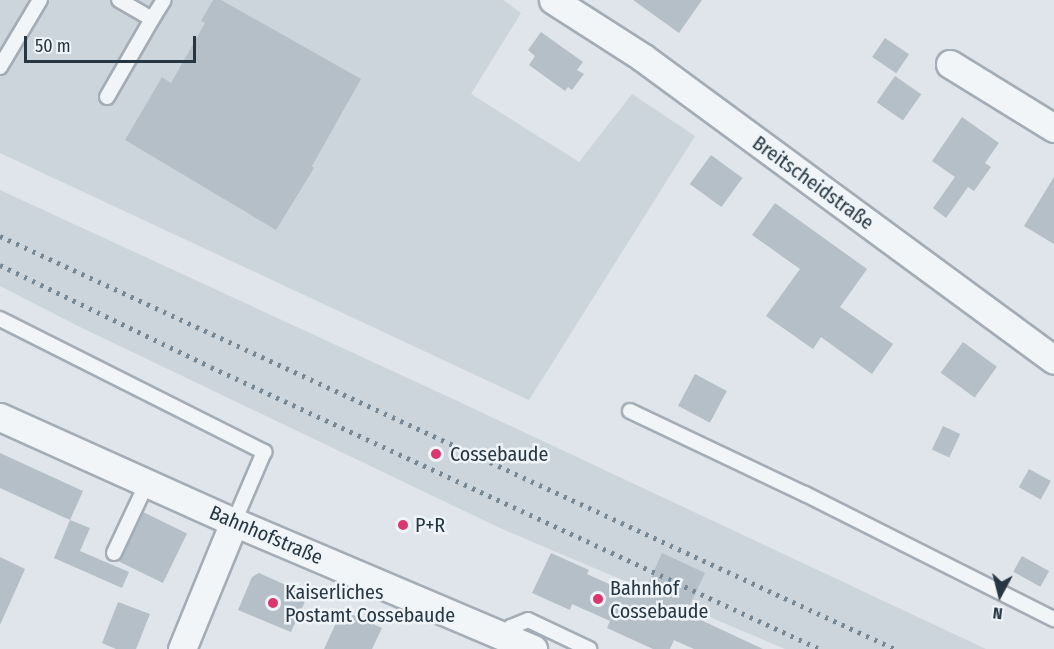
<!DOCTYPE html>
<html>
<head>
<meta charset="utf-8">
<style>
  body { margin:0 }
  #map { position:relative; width:1054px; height:649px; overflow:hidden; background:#dfe5ea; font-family:"Fira Sans Condensed",sans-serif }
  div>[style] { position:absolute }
  .built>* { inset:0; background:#ccd5dc }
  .building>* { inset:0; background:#b5bfc8; transform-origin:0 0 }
  .roads { filter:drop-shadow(2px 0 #a4adb5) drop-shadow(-2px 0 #a4adb5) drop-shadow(0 2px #a4adb5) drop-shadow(0 -2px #a4adb5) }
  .lane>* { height:14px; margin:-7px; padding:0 7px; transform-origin:7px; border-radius:7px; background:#f2f5f8 }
  .street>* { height:27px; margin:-13.5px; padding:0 13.5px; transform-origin:13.5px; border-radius:13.5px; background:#f2f5f8 }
  .rail>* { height:4.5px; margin-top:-2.25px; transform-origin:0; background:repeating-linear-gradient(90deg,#768895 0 3px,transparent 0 9px) }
  .dots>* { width:16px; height:16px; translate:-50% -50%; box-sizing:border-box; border:3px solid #eef4f7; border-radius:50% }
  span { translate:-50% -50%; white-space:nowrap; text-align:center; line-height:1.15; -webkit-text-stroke:5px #eef4f7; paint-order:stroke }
  .street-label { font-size:20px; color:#263643 }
  .poi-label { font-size:20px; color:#263643 }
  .left { translate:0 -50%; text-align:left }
  .north { position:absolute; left:970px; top:565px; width:60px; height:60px; -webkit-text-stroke:4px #eef4f7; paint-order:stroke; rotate:187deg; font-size:16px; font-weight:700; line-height:24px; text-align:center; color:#263643 }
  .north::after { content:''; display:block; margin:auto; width:21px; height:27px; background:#263643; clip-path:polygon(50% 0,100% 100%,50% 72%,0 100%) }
  .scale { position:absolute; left:24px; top:36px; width:172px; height:27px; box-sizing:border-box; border:3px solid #263643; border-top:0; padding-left:8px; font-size:18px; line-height:21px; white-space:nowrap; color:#263643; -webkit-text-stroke:4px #eef4f7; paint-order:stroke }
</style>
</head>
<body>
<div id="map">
  <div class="built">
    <i style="clip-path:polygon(0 0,503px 0,521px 13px,471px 94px,579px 162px,632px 94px,695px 136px,529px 400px,0 153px)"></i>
    <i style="clip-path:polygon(0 190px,451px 398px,986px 649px,785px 649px,500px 528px,80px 327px,0 286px)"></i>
  </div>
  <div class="building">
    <i style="clip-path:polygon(213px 0,221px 0,361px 79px,312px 166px,314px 168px,276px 230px,125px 140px,162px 77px,171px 83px,205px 23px,201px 21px)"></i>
    <i style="clip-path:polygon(633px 0,702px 0,679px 33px)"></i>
    <i style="clip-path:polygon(541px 32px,583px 62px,577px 70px,584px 74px,572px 90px,568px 87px,565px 91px,529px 65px,535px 56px,528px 50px)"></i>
    <i style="left:885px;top:38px;width:29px;height:23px;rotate:34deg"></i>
    <i style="left:895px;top:76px;width:32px;height:32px;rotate:35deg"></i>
    <i style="clip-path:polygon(962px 117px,999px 143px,985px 163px,991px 167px,974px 191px,968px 187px,946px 218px,933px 208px,955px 177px,932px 161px)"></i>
    <i style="left:711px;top:155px;width:39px;height:36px;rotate:36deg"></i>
    <i style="clip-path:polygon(1054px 177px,1054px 244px,1024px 226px)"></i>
    <i style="clip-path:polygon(775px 203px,867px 269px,840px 307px,893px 344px,872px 374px,821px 337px,813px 349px,766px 316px,800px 269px,752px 235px)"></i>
    <i style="left:963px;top:342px;width:42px;height:38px;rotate:36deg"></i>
    <i style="left:695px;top:374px;width:36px;height:36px;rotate:28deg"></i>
    <i style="left:943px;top:426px;width:19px;height:26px;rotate:25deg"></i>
    <i style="clip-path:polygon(0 453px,83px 491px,70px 520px,0 488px)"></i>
    <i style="left:1029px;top:469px;width:25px;height:21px;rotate:29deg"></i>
    <i style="left:143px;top:512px;width:49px;height:55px;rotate:26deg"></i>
    <i style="clip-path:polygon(70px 520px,90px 528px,80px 551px,129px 572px,122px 588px,54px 558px)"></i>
    <i style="clip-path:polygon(551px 553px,589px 570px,587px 574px,622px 590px,624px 586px,643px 595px,662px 553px,705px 573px,686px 613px,763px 649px,694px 649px,674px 640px,670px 649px,653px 649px,607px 628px,610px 621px,572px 604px,570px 610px,532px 593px)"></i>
    <i style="left:1022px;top:556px;width:31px;height:18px;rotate:29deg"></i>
    <i style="clip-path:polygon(0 557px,25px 569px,0 625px)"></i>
    <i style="clip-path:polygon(259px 573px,308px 595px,291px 632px,238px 610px,252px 577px)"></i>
    <i style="clip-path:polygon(118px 602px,150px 614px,136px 649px,116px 649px,102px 643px)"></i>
    <i style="clip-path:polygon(342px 610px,382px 628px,372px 649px,324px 649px)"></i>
  </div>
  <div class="roads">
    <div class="lane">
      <i style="left:152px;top:19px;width:22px;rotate:-58deg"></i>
      <i style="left:0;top:67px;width:78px;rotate:-59.2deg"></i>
      <i style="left:107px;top:97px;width:90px;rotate:-60deg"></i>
      <i style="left:152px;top:19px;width:38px;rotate:-150deg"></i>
      <i style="left:0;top:319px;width:296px;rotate:26.7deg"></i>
      <i style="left:264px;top:452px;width:76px;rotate:113.2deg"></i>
      <i style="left:630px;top:411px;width:194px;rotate:25.4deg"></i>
      <i style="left:805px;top:494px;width:279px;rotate:26.7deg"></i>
      <i style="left:114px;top:553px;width:77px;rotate:-64.8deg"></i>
      <i style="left:502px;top:636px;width:13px;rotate:-45deg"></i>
      <i style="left:511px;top:627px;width:18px;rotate:-22deg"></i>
      <i style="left:528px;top:620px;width:68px;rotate:25.4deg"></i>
    </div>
    <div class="street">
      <i style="left:553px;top:0;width:106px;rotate:32.6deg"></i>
      <i style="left:642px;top:57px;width:511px;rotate:36.33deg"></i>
      <i style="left:950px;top:64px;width:122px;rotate:31.6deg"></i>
      <i style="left:0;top:417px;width:256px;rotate:24.2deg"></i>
      <i style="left:234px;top:522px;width:325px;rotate:23deg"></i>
      <i style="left:182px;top:649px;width:137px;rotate:-67.7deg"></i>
    </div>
  </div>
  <div class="rail">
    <i style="left:0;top:236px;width:986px;rotate:24.77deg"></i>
    <i style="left:0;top:265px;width:234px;rotate:25.8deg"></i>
    <i style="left:211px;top:367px;width:671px;rotate:24.85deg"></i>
  </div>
  <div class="dots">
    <i style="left:436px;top:454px;background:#dc366f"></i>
    <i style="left:403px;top:525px;background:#dc366f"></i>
    <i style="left:598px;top:599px;background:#dc366f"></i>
    <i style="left:273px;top:603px;background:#dc366f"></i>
  </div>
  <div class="street-label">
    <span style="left:813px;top:183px;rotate:36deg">Breitscheidstraße</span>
    <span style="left:266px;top:535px;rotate:23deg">Bahnhofstraße</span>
  </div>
  <div class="poi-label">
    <span class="left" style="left:450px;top:454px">Cossebaude</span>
    <span class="left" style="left:415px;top:525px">P+R</span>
    <span class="left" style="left:610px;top:600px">Bahnhof<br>Cossebaude</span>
    <span class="left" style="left:285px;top:604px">Kaiserliches<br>Postamt Cossebaude</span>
  </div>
  <div class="north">N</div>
  <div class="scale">50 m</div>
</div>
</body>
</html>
